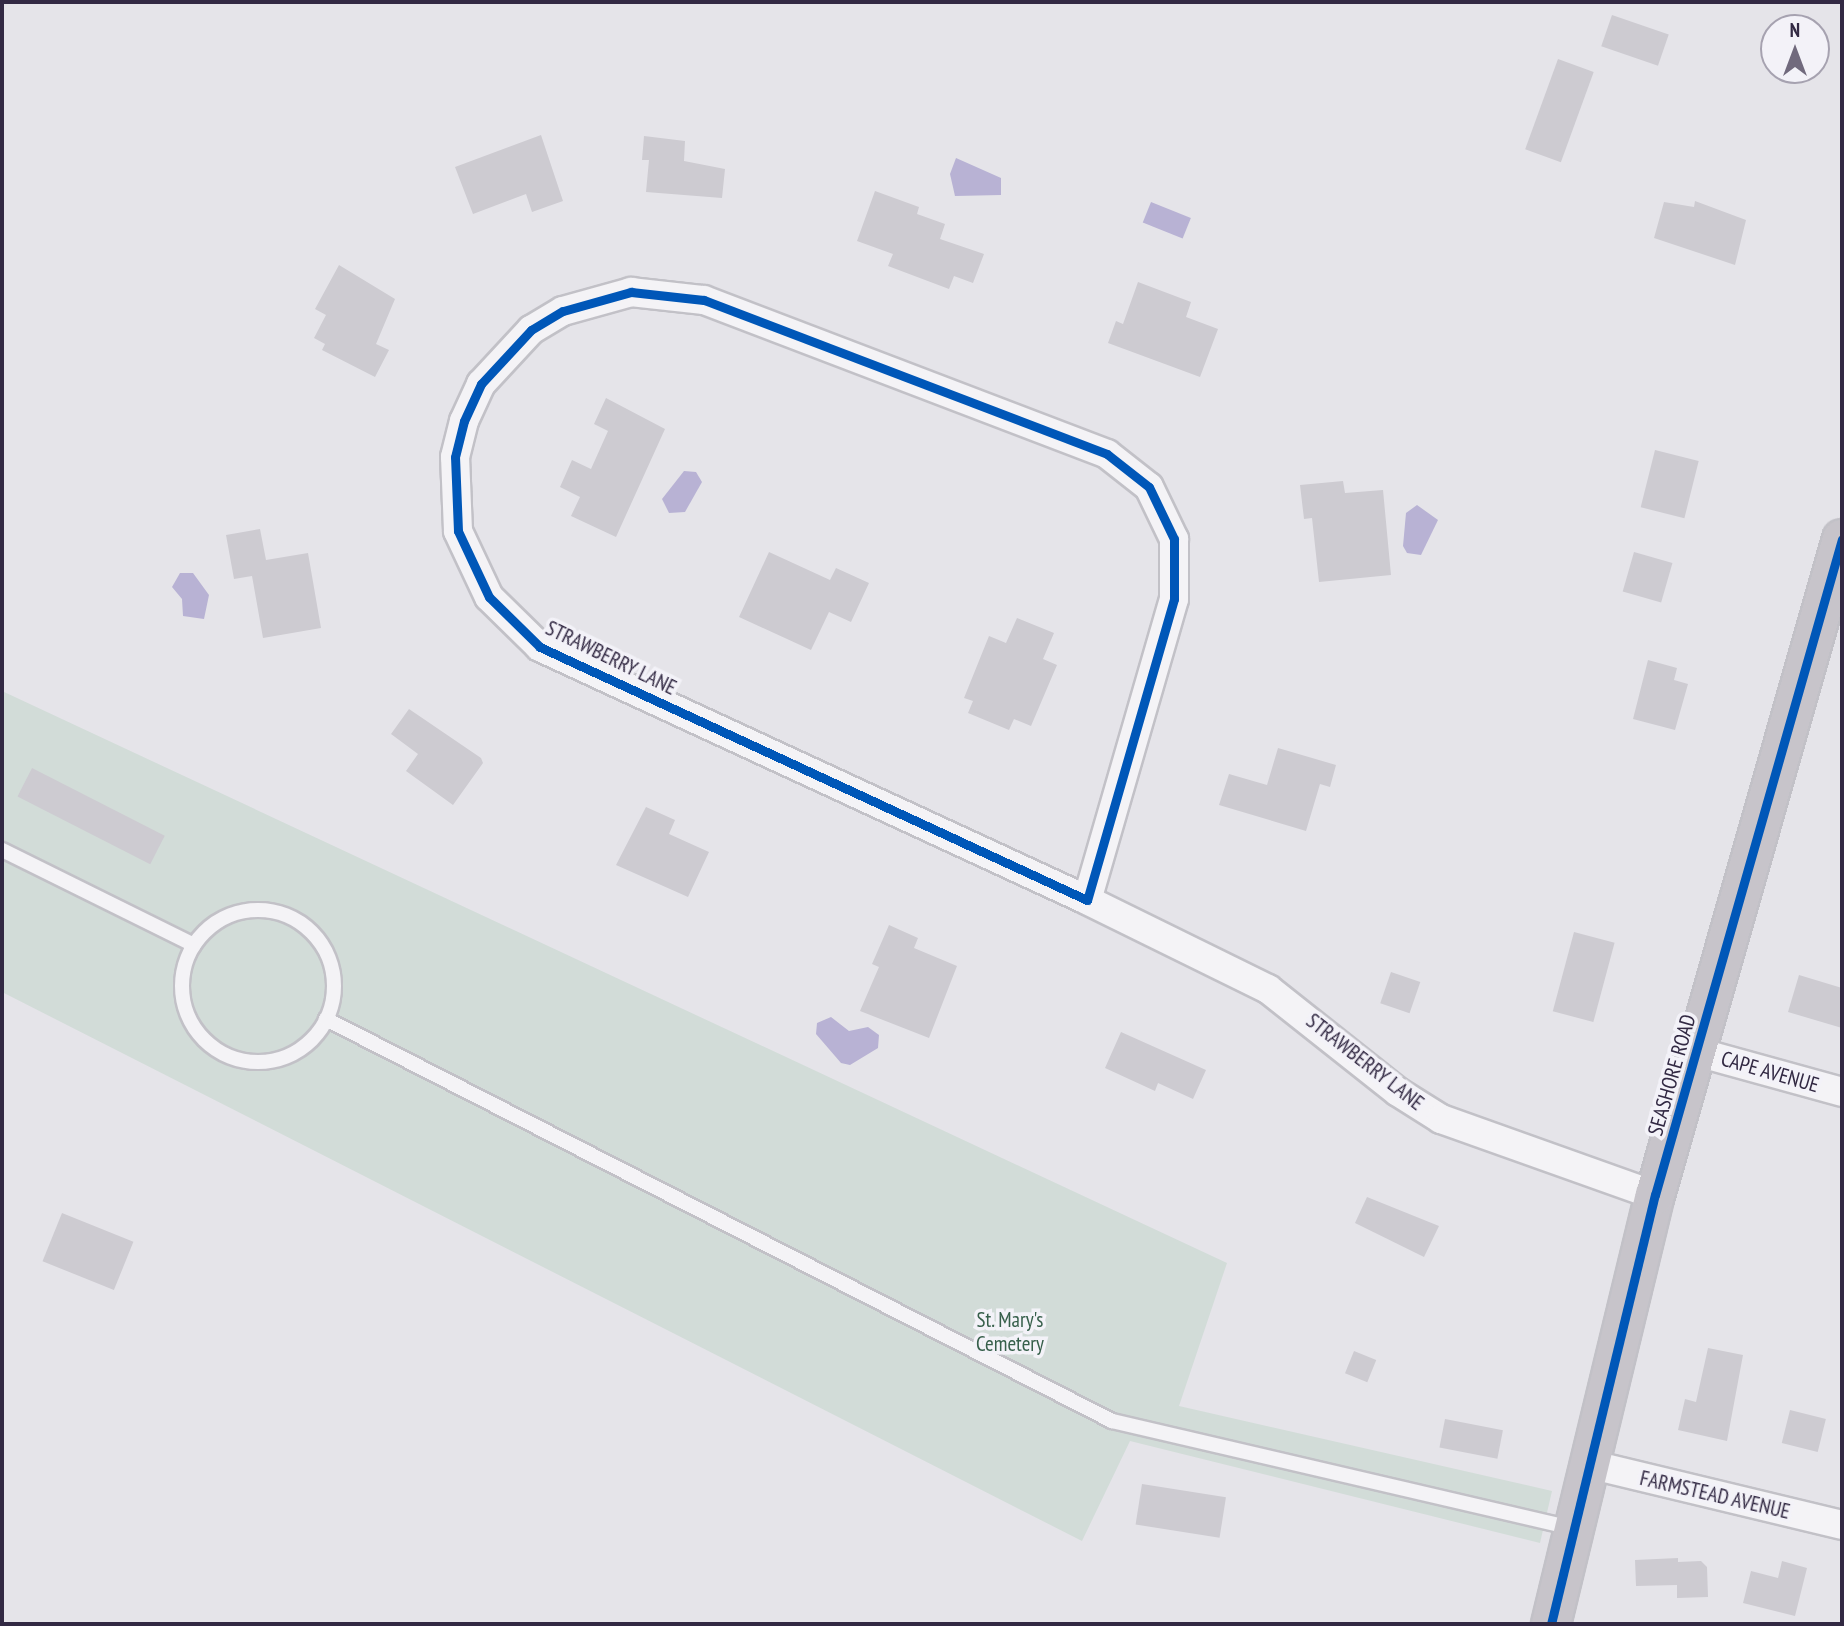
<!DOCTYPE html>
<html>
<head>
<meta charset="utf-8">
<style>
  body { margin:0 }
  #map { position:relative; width:1844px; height:1626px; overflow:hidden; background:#e5e4e9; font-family:"PT Sans Narrow",sans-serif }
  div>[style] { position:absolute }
  .green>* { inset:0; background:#d2dcd8 }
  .water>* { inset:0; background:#b8b2d4; transform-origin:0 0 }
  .building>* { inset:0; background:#cdcbd1; transform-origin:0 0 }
  .roads { filter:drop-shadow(2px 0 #c2c1c7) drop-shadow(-2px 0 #c2c1c7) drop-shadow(0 2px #c2c1c7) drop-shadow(0 -2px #c2c1c7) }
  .lane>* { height:14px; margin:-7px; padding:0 7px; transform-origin:7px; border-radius:7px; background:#f4f3f6 }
  .lane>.ring { margin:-7px; padding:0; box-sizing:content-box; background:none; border:14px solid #f4f3f6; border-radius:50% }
  .street>* { height:28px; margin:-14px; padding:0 14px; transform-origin:14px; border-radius:14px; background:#f4f3f6 }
  .secondary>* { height:38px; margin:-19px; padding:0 19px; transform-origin:19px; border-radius:19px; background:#c7c4ca }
  .cycleway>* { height:9px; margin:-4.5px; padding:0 4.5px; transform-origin:4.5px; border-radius:4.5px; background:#0057b8 }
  span { translate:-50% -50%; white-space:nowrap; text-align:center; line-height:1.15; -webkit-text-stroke:7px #f3f2f8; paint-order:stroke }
  .street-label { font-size:21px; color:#322943 }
  .park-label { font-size:21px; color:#365f4a }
  .frame { position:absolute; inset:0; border:4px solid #322943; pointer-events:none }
  .north { position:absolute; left:1760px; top:14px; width:70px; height:70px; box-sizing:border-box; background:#f3f2f8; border:2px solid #a6a2b0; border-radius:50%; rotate:0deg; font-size:19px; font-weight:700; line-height:28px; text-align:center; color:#322943 }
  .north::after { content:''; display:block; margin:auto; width:24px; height:32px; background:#716a7d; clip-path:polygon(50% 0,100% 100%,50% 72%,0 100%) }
</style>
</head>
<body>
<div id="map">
  <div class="green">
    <i style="clip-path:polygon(2px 691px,1227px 1263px,1179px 1406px,1552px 1491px,1540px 1543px,1130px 1441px,1082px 1541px,2px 992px)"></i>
  </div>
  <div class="water">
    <i style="clip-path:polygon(956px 158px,1001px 178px,1001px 195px,955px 196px,950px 174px)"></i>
    <i style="left:1151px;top:202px;width:43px;height:22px;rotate:22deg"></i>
    <i style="clip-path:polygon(684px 471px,696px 472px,702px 482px,685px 512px,669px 513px,662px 499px)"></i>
    <i style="clip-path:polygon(1417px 505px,1438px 520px,1421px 555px,1407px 553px,1403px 546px,1406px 513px)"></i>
    <i style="clip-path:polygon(180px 573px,193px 573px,209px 595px,204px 619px,183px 616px,182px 599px,172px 587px)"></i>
    <i style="clip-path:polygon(831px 1017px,849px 1031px,868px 1027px,879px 1035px,878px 1048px,850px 1065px,841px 1063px,816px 1034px,817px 1023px)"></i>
  </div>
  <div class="building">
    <i style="left:1612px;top:15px;width:60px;height:33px;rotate:19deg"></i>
    <i style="left:1558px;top:59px;width:38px;height:96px;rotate:20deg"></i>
    <i style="clip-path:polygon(541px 135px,563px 201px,532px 212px,526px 194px,473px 214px,455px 167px)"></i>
    <i style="clip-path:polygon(644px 136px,685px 141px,684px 161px,725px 169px,722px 198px,646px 192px,649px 160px,642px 160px)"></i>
    <i style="clip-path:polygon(875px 191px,919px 207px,917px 214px,945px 224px,940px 239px,984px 254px,973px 283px,954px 276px,949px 289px,888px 266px,893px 254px,857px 241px)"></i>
    <i style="clip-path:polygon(1695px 201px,1746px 220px,1735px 265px,1654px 238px,1664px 202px,1694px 207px)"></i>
    <i style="clip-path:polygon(339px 265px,395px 299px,376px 344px,389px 350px,375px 377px,322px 350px,325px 344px,314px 338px,326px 315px,315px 309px)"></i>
    <i style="clip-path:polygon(1138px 282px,1191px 302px,1186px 317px,1218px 329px,1200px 377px,1108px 343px,1116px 321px,1123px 324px)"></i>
    <i style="clip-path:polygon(606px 398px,665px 429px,616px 537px,571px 516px,580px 497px,560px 487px,572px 460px,591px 469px,608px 431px,594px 424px)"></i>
    <i style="left:1655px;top:450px;width:45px;height:59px;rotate:14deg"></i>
    <i style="clip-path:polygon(1343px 481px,1345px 493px,1383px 490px,1391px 575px,1319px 582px,1312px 518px,1304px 519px,1300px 485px)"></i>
    <i style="clip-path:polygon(260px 529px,266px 560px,308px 553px,321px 628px,263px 638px,252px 576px,234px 579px,226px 535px)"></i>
    <i style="clip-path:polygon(769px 552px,830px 580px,836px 568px,869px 583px,851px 622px,829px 612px,811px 650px,739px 617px)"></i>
    <i style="left:1634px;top:552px;width:40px;height:41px;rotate:16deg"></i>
    <i style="clip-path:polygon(1017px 618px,1054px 633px,1043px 659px,1057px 665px,1031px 726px,1014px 719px,1009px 730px,968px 713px,973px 701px,964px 698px,989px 636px,1006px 643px)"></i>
    <i style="clip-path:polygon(1648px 660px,1677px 668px,1674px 680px,1688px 684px,1675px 730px,1633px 719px)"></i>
    <i style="clip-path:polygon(409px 709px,481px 758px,483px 763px,453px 805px,406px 771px,418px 754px,391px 734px)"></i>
    <i style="clip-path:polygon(1278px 748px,1336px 765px,1330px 787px,1320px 784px,1306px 831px,1219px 805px,1229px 774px,1267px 785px)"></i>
    <i style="left:32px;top:768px;width:149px;height:32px;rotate:27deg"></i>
    <i style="clip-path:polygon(646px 807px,675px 820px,669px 834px,709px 852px,688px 897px,616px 865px)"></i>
    <i style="clip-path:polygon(889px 925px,918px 938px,914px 948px,957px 966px,929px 1038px,860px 1011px,879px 967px,872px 964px)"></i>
    <i style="left:1574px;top:932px;width:42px;height:82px;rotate:15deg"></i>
    <i style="left:1391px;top:972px;width:31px;height:33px;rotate:19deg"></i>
    <i style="clip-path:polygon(1799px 975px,1842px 988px,1842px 1028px,1788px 1012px)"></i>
    <i style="clip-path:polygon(1121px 1032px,1206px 1070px,1193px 1099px,1158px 1083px,1155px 1091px,1105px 1068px)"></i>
    <i style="clip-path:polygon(1367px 1197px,1439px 1226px,1424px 1257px,1355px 1223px)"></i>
    <i style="left:62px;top:1213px;width:77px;height:52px;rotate:22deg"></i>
    <i style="clip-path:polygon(1708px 1348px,1743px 1355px,1727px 1441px,1678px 1430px,1685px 1399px,1696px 1402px)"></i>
    <i style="left:1354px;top:1351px;width:24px;height:24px;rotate:22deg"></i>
    <i style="left:1790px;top:1410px;width:37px;height:34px;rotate:14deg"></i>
    <i style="left:1445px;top:1419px;width:59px;height:29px;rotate:11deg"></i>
    <i style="left:1142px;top:1484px;width:85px;height:41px;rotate:9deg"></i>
    <i style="clip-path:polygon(1678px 1558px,1678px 1562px,1701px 1561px,1707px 1567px,1708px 1597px,1677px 1598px,1677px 1585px,1636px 1586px,1635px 1560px)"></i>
    <i style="clip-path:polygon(1782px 1561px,1807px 1568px,1795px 1616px,1743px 1603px,1751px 1571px,1778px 1578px)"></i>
  </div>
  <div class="roads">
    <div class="lane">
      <i style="left:2px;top:850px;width:214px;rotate:26.3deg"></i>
      <i class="ring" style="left:182px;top:910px;width:138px;height:138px"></i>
      <i style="left:326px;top:1019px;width:883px;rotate:27.09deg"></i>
      <i style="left:1112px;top:1421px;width:473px;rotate:13.1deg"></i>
    </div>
    <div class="street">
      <i style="left:631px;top:292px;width:73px;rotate:6.3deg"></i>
      <i style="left:704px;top:300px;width:431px;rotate:20.9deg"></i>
      <i style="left:1107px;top:454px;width:53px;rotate:38.2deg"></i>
      <i style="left:1149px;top:487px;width:58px;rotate:64.3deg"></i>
      <i style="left:1174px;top:539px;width:60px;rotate:90deg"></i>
      <i style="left:1174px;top:599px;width:313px;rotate:106.1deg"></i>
      <i style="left:1087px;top:900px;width:603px;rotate:-155.18deg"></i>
      <i style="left:540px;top:647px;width:71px;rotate:-135.6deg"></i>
      <i style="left:489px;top:597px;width:73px;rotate:-115.2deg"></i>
      <i style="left:458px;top:531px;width:74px;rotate:-92.3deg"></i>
      <i style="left:455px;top:457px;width:37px;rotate:-76deg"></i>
      <i style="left:464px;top:421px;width:41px;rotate:-65.3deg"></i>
      <i style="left:481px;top:384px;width:74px;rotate:-47.2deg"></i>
      <i style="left:531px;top:330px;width:37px;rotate:-31deg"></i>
      <i style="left:563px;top:311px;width:71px;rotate:-15.6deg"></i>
      <i style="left:1087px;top:900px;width:202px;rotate:26.2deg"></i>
      <i style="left:1268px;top:989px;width:166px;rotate:38.4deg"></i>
      <i style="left:1398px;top:1092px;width:51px;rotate:32.1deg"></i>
      <i style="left:1441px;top:1119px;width:227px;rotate:19.6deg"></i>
      <i style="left:1697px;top:1052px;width:150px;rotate:15.4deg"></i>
      <i style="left:1588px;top:1464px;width:261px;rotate:13.5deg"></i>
    </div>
    <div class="secondary">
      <i style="left:1551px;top:1624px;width:441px;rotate:-76.4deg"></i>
      <i style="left:1655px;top:1195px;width:682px;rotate:-74.09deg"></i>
    </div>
  </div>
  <div class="cycleway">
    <i style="left:631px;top:292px;width:73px;rotate:6.3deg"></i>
    <i style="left:704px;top:300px;width:431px;rotate:20.9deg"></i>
    <i style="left:1107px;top:454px;width:53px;rotate:38.2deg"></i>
    <i style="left:1149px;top:487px;width:58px;rotate:64.3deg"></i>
    <i style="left:1174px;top:539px;width:60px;rotate:90deg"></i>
    <i style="left:1174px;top:599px;width:313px;rotate:106.1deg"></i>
    <i style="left:1087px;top:900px;width:603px;rotate:-155.18deg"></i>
    <i style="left:540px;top:647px;width:71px;rotate:-135.6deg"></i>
    <i style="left:489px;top:597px;width:73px;rotate:-115.2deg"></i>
    <i style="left:458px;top:531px;width:74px;rotate:-92.3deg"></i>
    <i style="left:455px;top:457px;width:37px;rotate:-76deg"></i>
    <i style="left:464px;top:421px;width:41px;rotate:-65.3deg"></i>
    <i style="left:481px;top:384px;width:74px;rotate:-47.2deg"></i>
    <i style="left:531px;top:330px;width:37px;rotate:-31deg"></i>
    <i style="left:563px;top:311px;width:71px;rotate:-15.6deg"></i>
    <i style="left:1551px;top:1624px;width:441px;rotate:-76.4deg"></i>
    <i style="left:1655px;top:1195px;width:682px;rotate:-74.09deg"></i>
  </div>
  <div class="street-label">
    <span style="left:611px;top:658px;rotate:26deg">STRAWBERRY LANE</span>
    <span style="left:1365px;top:1062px;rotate:38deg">STRAWBERRY LANE</span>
    <span style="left:1770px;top:1072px;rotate:16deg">CAPE AVENUE</span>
    <span style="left:1672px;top:1075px;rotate:-74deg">SEASHORE ROAD</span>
    <span style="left:1715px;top:1495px;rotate:13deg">FARMSTEAD AVENUE</span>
  </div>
  <div class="park-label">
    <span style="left:1010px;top:1332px">St. Mary's<br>Cemetery</span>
  </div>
  <div class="frame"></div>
  <div class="north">N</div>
</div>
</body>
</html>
